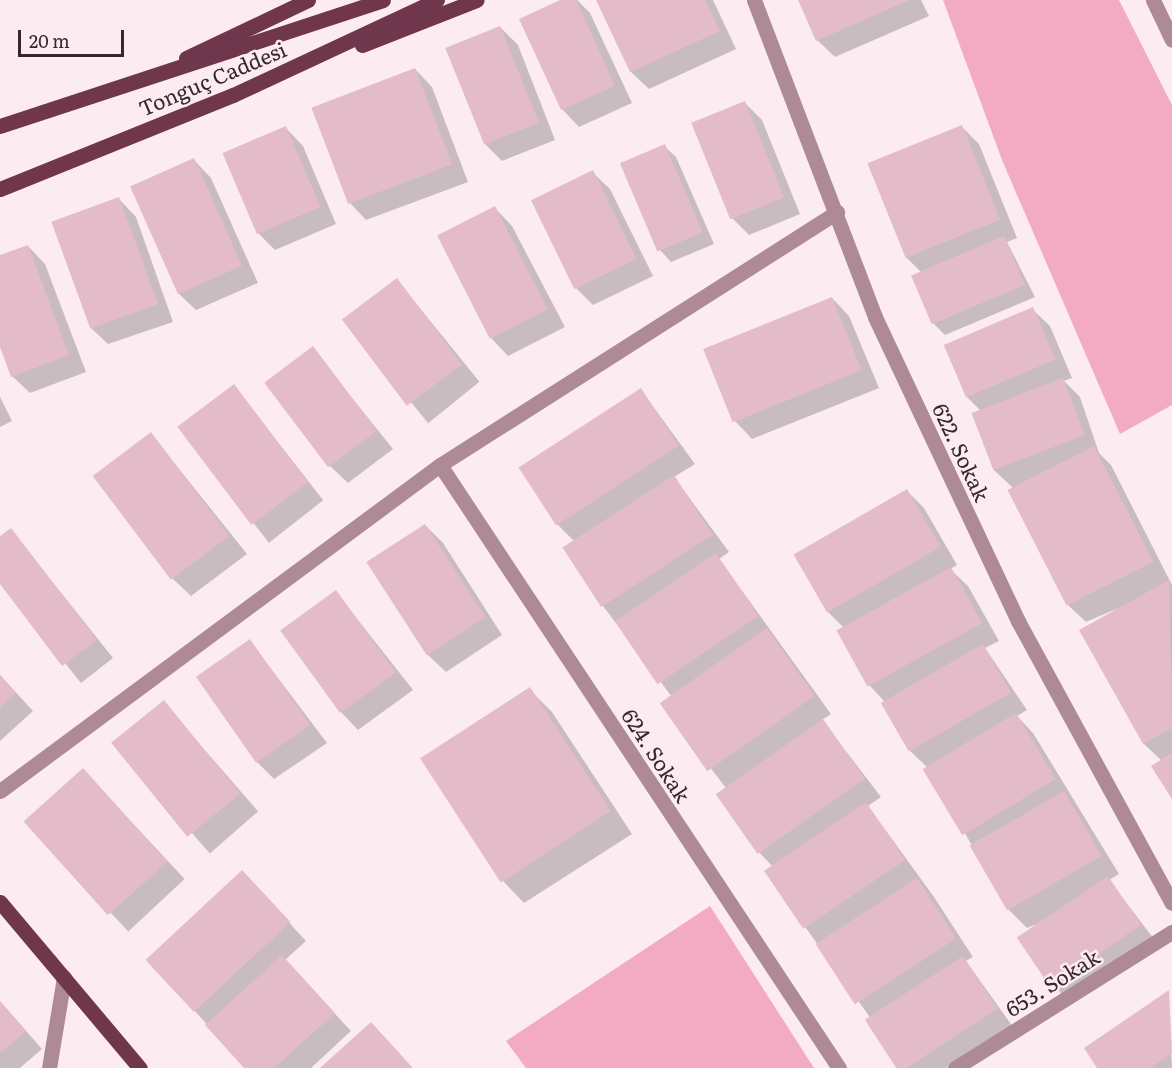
<!DOCTYPE html>
<html>
<head>
<meta charset="utf-8">
<style>
  body { margin:0 }
  #map { position:relative; width:1172px; height:1068px; overflow:hidden; background:#fcecf1; font-family:Literata,serif }
  div>[style] { position:absolute }
  .green>* { inset:0; background:#f3aac3 }
  .shadow>* { inset:0; background:#0003; transform-origin:0 0 }
  .building>* { inset:0; background:#e4bcc9; transform-origin:0 0 }
  .minor>* { height:15px; margin:-7.5px; padding:0 7.5px; transform-origin:7.5px; border-radius:7.5px; background:#ad8a96 }
  .major>* { height:15px; margin:-7.5px; padding:0 7.5px; transform-origin:7.5px; border-radius:7.5px; background:#6f364c }
  span { translate:-50% -50%; white-space:nowrap; text-align:center; line-height:1.15; -webkit-text-stroke:5px #fcecf1; paint-order:stroke }
  .street-label { font-size:21px; color:#37282d }
  .scale { position:absolute; left:18px; top:30px; width:106px; height:27px; box-sizing:border-box; border:3px solid #37282d; border-top:0; padding-left:8px; font-size:18px; line-height:21px; white-space:nowrap; color:#37282d; -webkit-text-stroke:4px #fcecf1; paint-order:stroke }
</style>
</head>
<body>
<div id="map">
  <div class="green">
    <i style="clip-path:polygon(943px 0,1119px 0,1172px 105px,1172px 405px,1120px 434px,1002px 160px)"></i>
    <i style="clip-path:polygon(710px 906px,814px 1068px,526px 1068px,506px 1041px)"></i>
  </div>
  <div class="shadow">
    <i style="clip-path:polygon(563px 0,577px 0,590px 13px,632px 103px,579px 127px,562px 109px)"></i>
    <i style="clip-path:polygon(598px 0,713px 0,736px 49px,649px 89px,631px 72px)"></i>
    <i style="clip-path:polygon(799px 0,921px 0,929px 16px,835px 57px,817px 40px)"></i>
    <i style="clip-path:polygon(500px 27px,518px 45px,555px 140px,502px 161px,484px 143px,447px 49px)"></i>
    <i style="clip-path:polygon(415px 69px,432px 87px,468px 182px,366px 220px,349px 202px)"></i>
    <i style="clip-path:polygon(745px 103px,762px 120px,800px 214px,749px 235px,731px 217px)"></i>
    <i style="clip-path:polygon(962px 127px,979px 144px,1017px 238px,1007px 242px,1035px 297px,945px 335px,933px 323px,921px 272px,906px 257px)"></i>
    <i style="clip-path:polygon(286px 128px,303px 146px,336px 224px,275px 250px,258px 233px)"></i>
    <i style="clip-path:polygon(664px 146px,676px 157px,714px 244px,671px 262px,660px 250px,622px 164px)"></i>
    <i style="clip-path:polygon(194px 160px,211px 178px,258px 283px,196px 310px,178px 293px,132px 187px)"></i>
    <i style="clip-path:polygon(592px 172px,610px 189px,653px 276px,593px 305px,575px 287px)"></i>
    <i style="clip-path:polygon(119px 199px,136px 217px,173px 322px,108px 344px,90px 327px)"></i>
    <i style="clip-path:polygon(495px 208px,512px 226px,565px 327px,508px 356px,491px 338px)"></i>
    <i style="clip-path:polygon(28px 246px,45px 264px,86px 372px,30px 393px,12px 376px,0 343px,0 257px)"></i>
    <i style="left:397px;top:280px;width:131px;height:66px;rotate:51deg"></i>
    <i style="clip-path:polygon(832px 298px,849px 316px,879px 388px,752px 439px,735px 421px)"></i>
    <i style="clip-path:polygon(1032px 309px,1050px 326px,1072px 378px,1064px 381px,1080px 397px,1099px 453px,1111px 465px,1172px 585px,1172px 796px,1162px 761px,1144px 744px,1081px 630px,1135px 601px,1086px 622px,1068px 605px,1013px 488px,994px 470px,973px 414px,981px 411px,967px 397px)"></i>
    <i style="clip-path:polygon(312px 348px,393px 449px,348px 483px,330px 466px)"></i>
    <i style="left:234px;top:386px;width:145px;height:69px;rotate:52deg"></i>
    <i style="clip-path:polygon(641px 390px,695px 464px,674px 477px,729px 552px,719px 559px,831px 714px,822px 720px,881px 797px,868px 806px,934px 897px,973px 957px,966px 961px,1013px 1027px,946px 1068px,897px 1068px,869px 1016px,765px 871px,772px 866px,759px 852px,726px 788px,662px 705px,672px 697px,603px 606px,575px 542px,557px 524px)"></i>
    <i style="clip-path:polygon(0 397px,12px 421px,0 427px)"></i>
    <i style="clip-path:polygon(151px 434px,247px 554px,191px 596px,173px 579px)"></i>
    <i style="clip-path:polygon(907px 491px,924px 508px,957px 565px,950px 569px,968px 586px,999px 641px,985px 648px,1027px 710px,1017px 716px,1033px 733px,1119px 874px,1109px 880px,1157px 943px,1068px 1003px,1019px 937px,1042px 922px,1027px 928px,1009px 910px,927px 767px,909px 750px,885px 702px,870px 686px,839px 633px,845px 629px,827px 611px)"></i>
    <i style="clip-path:polygon(425px 525px,443px 543px,502px 635px,446px 672px,428px 655px)"></i>
    <i style="clip-path:polygon(11px 530px,113px 658px,81px 683px,0 582px,0 538px)"></i>
    <i style="clip-path:polygon(336px 592px,413px 690px,358px 730px,341px 712px)"></i>
    <i style="clip-path:polygon(250px 641px,327px 743px,274px 779px,257px 762px)"></i>
    <i style="clip-path:polygon(0 675px,33px 711px,0 741px)"></i>
    <i style="clip-path:polygon(529px 689px,552px 712px,632px 834px,524px 903px,502px 880px)"></i>
    <i style="left:163px;top:702px;width:145px;height:64px;rotate:49deg"></i>
    <i style="left:83px;top:770px;width:149px;height:77px;rotate:47deg"></i>
    <i style="clip-path:polygon(259px 890px,306px 941px,285px 960px,351px 1031px,311px 1068px,246px 1068px,193px 1009px)"></i>
    <i style="clip-path:polygon(1168px 992px,1172px 1068px,1099px 1068px)"></i>
    <i style="clip-path:polygon(0 1001px,42px 1049px,20px 1068px,0 1068px)"></i>
  </div>
  <div class="building">
    <i style="clip-path:polygon(560px 0,576px 0,615px 86px,561px 110px,519px 19px)"></i>
    <i style="clip-path:polygon(596px 0,705px 0,720px 31px,630px 72px)"></i>
    <i style="clip-path:polygon(798px 0,909px 0,816px 41px)"></i>
    <i style="left:500px;top:26px;width:104px;height:59px;rotate:68deg"></i>
    <i style="left:415px;top:68px;width:103px;height:111px;rotate:69deg"></i>
    <i style="left:745px;top:101px;width:104px;height:58px;rotate:68deg"></i>
    <i style="left:962px;top:125px;width:102px;height:102px;rotate:68deg"></i>
    <i style="left:286px;top:126px;width:88px;height:69px;rotate:67deg"></i>
    <i style="left:665px;top:144px;width:96px;height:49px;rotate:67deg"></i>
    <i style="left:194px;top:158px;width:118px;height:70px;rotate:66deg"></i>
    <i style="left:593px;top:170px;width:99px;height:69px;rotate:64deg"></i>
    <i style="left:119px;top:197px;width:114px;height:72px;rotate:70deg"></i>
    <i style="left:495px;top:206px;width:116px;height:65px;rotate:63deg"></i>
    <i style="left:1004px;top:236px;width:53px;height:101px;rotate:67deg"></i>
    <i style="clip-path:polygon(28px 245px,69px 355px,11px 377px,0 347px,0 255px)"></i>
    <i style="left:397px;top:278px;width:108px;height:69px;rotate:53deg"></i>
    <i style="left:832px;top:297px;width:79px;height:139px;rotate:68deg"></i>
    <i style="left:1033px;top:307px;width:57px;height:97px;rotate:67deg"></i>
    <i style="left:313px;top:346px;width:106px;height:61px;rotate:53deg"></i>
    <i style="left:1063px;top:378px;width:61px;height:98px;rotate:69deg"></i>
    <i style="left:234px;top:384px;width:123px;height:71px;rotate:53deg"></i>
    <i style="left:641px;top:388px;width:69px;height:146px;rotate:57deg"></i>
    <i style="left:151px;top:432px;width:130px;height:73px;rotate:53deg"></i>
    <i style="left:1094px;top:446px;width:130px;height:97px;rotate:63deg"></i>
    <i style="left:674px;top:475px;width:71px;height:133px;rotate:57deg"></i>
    <i style="left:907px;top:489px;width:67px;height:131px;rotate:60deg"></i>
    <i style="left:425px;top:524px;width:111px;height:70px;rotate:57deg"></i>
    <i style="clip-path:polygon(11px 528px,97px 640px,62px 666px,0 584px,0 536px)"></i>
    <i style="left:716px;top:553px;width:76px;height:122px;rotate:56deg"></i>
    <i style="left:951px;top:567px;width:64px;height:131px;rotate:61deg"></i>
    <i style="clip-path:polygon(1169px 580px,1172px 728px,1143px 744px,1079px 630px)"></i>
    <i style="left:336px;top:590px;width:102px;height:69px;rotate:54deg"></i>
    <i style="left:767px;top:628px;width:83px;height:131px;rotate:55deg"></i>
    <i style="left:250px;top:639px;width:105px;height:66px;rotate:55deg"></i>
    <i style="left:983px;top:644px;width:56px;height:118px;rotate:60deg"></i>
    <i style="clip-path:polygon(0 675px,16px 693px,0 708px)"></i>
    <i style="left:530px;top:687px;width:148px;height:131px;rotate:57deg"></i>
    <i style="left:164px;top:700px;width:121px;height:68px;rotate:51deg"></i>
    <i style="left:1016px;top:713px;width:77px;height:109px;rotate:59deg"></i>
    <i style="left:823px;top:719px;width:73px;height:131px;rotate:55deg"></i>
    <i style="clip-path:polygon(1172px 753px,1172px 799px,1151px 766px)"></i>
    <i style="left:83px;top:768px;width:126px;height:80px;rotate:48deg"></i>
    <i style="left:1064px;top:791px;width:75px;height:109px;rotate:60deg"></i>
    <i style="left:866px;top:802px;width:70px;height:123px;rotate:56deg"></i>
    <i style="left:242px;top:870px;width:71px;height:132px;rotate:47deg"></i>
    <i style="left:1108px;top:876px;width:59px;height:110px;rotate:56deg"></i>
    <i style="left:917px;top:878px;width:72px;height:121px;rotate:57deg"></i>
    <i style="clip-path:polygon(282px 955px,335px 1013px,274px 1068px,244px 1068px,205px 1025px)"></i>
    <i style="left:963px;top:956px;width:63px;height:117px;rotate:57deg"></i>
    <i style="clip-path:polygon(1169px 990px,1172px 1053px,1150px 1068px,1097px 1068px,1084px 1048px)"></i>
    <i style="clip-path:polygon(0 1001px,26px 1031px,0 1053px)"></i>
    <i style="clip-path:polygon(371px 1022px,413px 1068px,320px 1068px)"></i>
  </div>
  <div class="minor">
    <i style="left:754px;top:0;width:339px;rotate:69.1deg"></i>
    <i style="left:875px;top:317px;width:336px;rotate:64.8deg"></i>
    <i style="left:1018px;top:621px;width:321px;rotate:61.4deg"></i>
    <i style="left:1153px;top:0;width:44px;rotate:64.6deg"></i>
    <i style="left:440px;top:465px;width:723px;rotate:56.51deg"></i>
    <i style="left:0;top:791px;width:548px;rotate:-36.54deg"></i>
    <i style="left:440px;top:465px;width:471px;rotate:-32.5deg"></i>
    <i style="left:49px;top:1068px;width:92px;rotate:-80.6deg"></i>
    <i style="left:955px;top:1068px;width:256px;rotate:-32.1deg"></i>
  </div>
  <div class="major">
    <i style="left:362px;top:45px;width:123px;rotate:-21.4deg"></i>
    <i style="left:186px;top:58px;width:135px;rotate:-25.4deg"></i>
    <i style="left:0;top:126px;width:403px;rotate:-18.2deg"></i>
    <i style="left:0;top:189px;width:251px;rotate:-22deg"></i>
    <i style="left:233px;top:95px;width:225px;rotate:-25deg"></i>
    <i style="left:0;top:902px;width:217px;rotate:49.9deg"></i>
  </div>
  <div class="street-label">
    <span style="left:212px;top:78px;rotate:-23deg">Tonguç Caddesi</span>
    <span style="left:962px;top:452px;rotate:65deg">622. Sokak</span>
    <span style="left:657px;top:755px;rotate:57deg">624. Sokak</span>
    <span style="left:1052px;top:982px;rotate:-32deg">653. Sokak</span>
  </div>
  <div class="scale">20 m</div>
</div>
</body>
</html>
